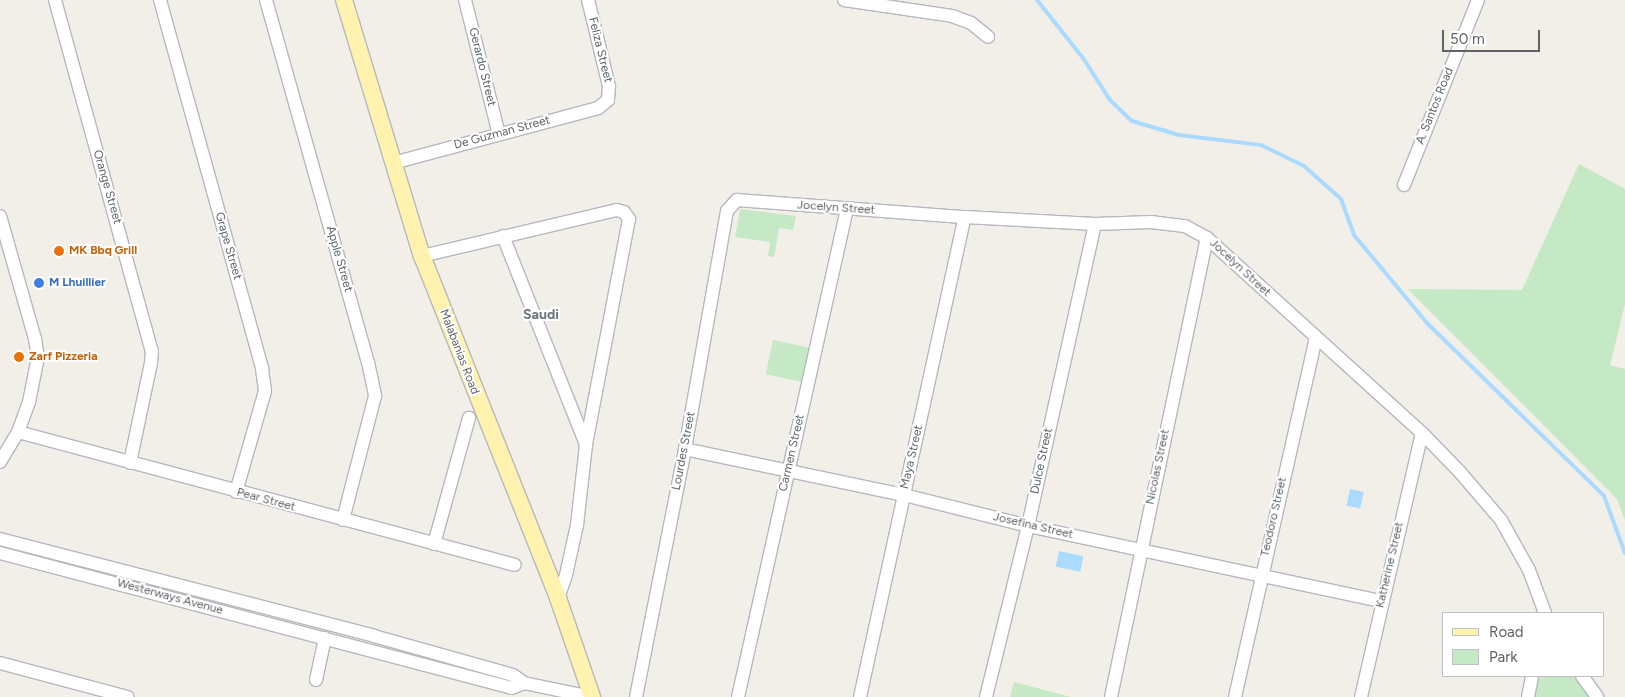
<!DOCTYPE html>
<html>
<head>
<meta charset="utf-8">
<style>
  body { margin:0 }
  #map { position:relative; width:1625px; height:697px; overflow:hidden; background:#f1efe8; font-family:Figtree,sans-serif }
  div>[style] { position:absolute }
  .green>* { inset:0; background:#c5e8c5; transform-origin:0 0 }
  .water>* { inset:0; background:#aadaff; transform-origin:0 0 }
  .stream>* { height:4px; margin:-2px; padding:0 2px; transform-origin:2px; border-radius:2px; background:#aadaff }
  .roads { filter:drop-shadow(1px 0 #b5b8bc) drop-shadow(-1px 0 #b5b8bc) drop-shadow(0 1px #b5b8bc) drop-shadow(0 -1px #b5b8bc) }
  .minor>* { height:12px; margin:-6px; padding:0 6px; transform-origin:6px; border-radius:6px; background:#fff }
  .major>* { height:16px; margin:-8px; padding:0 8px; transform-origin:8px; border-radius:8px; background:#fff2af }
  .dots>* { width:14px; height:14px; translate:-50% -50%; box-sizing:border-box; border:2px solid #fff; border-radius:50% }
  span { translate:-50% -50%; white-space:nowrap; text-align:center; line-height:1.15; -webkit-text-stroke:4px #fff; paint-order:stroke }
  .street-label { font-size:12px; color:#5f6368 }
  .food-label { font-size:12px; color:#c56008; font-weight:700 }
  .left { translate:0 -50%; text-align:left }
  .shop-label { font-size:12px; color:#366cbe; font-weight:700 }
  .neighbourhood-label { font-size:14px; color:#70757a; font-weight:700 }
  .legend { position:absolute; left:1442px; top:612px; width:162px; height:65px; box-sizing:border-box; background:#fff; border:1px solid #bfc1c3; margin:0; padding:6px 9px; list-style:none; font-size:15px; color:#5f6368 }
  .legend li { display:flex; align-items:center; gap:10px; height:25px }
  .legend b { width:25px; border:1px solid #bfc1c3 }
  .scale { position:absolute; left:1442px; top:30px; width:98px; height:22px; box-sizing:border-box; border:2px solid #5f6368; border-top:0; padding-left:6px; font-size:15px; line-height:18px; white-space:nowrap; color:#5f6368; -webkit-text-stroke:4px #fff; paint-order:stroke }
</style>
</head>
<body>
<div id="map">
  <div class="green">
    <i style="clip-path:polygon(1579px 164px,1625px 189px,1625px 304px,1610px 365px,1625px 369px,1625px 520px,1617px 499px,1408px 289px,1522px 290px)"></i>
    <i style="clip-path:polygon(740px 209px,796px 216px,793px 230px,779px 228px,774px 257px,768px 256px,770px 242px,735px 237px)"></i>
    <i style="left:773px;top:340px;width:40px;height:35px;rotate:12deg"></i>
    <i style="clip-path:polygon(1539px 676px,1578px 676px,1594px 697px,1535px 697px)"></i>
    <i style="clip-path:polygon(1014px 682px,1071px 697px,1010px 697px)"></i>
  </div>
  <div class="water">
    <i style="left:1350px;top:489px;width:14px;height:17px;rotate:12deg"></i>
    <i style="left:1059px;top:551px;width:25px;height:16px;rotate:12deg"></i>
  </div>
  <div class="stream">
    <i style="left:1037px;top:0;width:74px;rotate:51.6deg"></i>
    <i style="left:1083px;top:58px;width:50px;rotate:57.3deg"></i>
    <i style="left:1110px;top:100px;width:30px;rotate:44deg"></i>
    <i style="left:1132px;top:121px;width:49px;rotate:16.6deg"></i>
    <i style="left:1179px;top:135px;width:83px;rotate:7deg"></i>
    <i style="left:1261px;top:145px;width:48px;rotate:26deg"></i>
    <i style="left:1304px;top:166px;width:50px;rotate:41.7deg"></i>
    <i style="left:1341px;top:199px;width:38px;rotate:70deg"></i>
    <i style="left:1354px;top:235px;width:116px;rotate:50.3deg"></i>
    <i style="left:1428px;top:324px;width:246px;rotate:44.3deg"></i>
    <i style="left:1604px;top:496px;width:61px;rotate:69.8deg"></i>
  </div>
  <div class="roads">
    <div class="minor">
      <i style="left:55px;top:0;width:364px;rotate:74.6deg"></i>
      <i style="left:152px;top:351px;width:12px;rotate:95deg"></i>
      <i style="left:151px;top:363px;width:102px;rotate:101.9deg"></i>
      <i style="left:160px;top:0;width:383px;rotate:74.5deg"></i>
      <i style="left:262px;top:369px;width:22px;rotate:82deg"></i>
      <i style="left:265px;top:391px;width:105px;rotate:106deg"></i>
      <i style="left:266px;top:0;width:376px;rotate:74.3deg"></i>
      <i style="left:368px;top:362px;width:35px;rotate:78deg"></i>
      <i style="left:375px;top:396px;width:128px;rotate:104.5deg"></i>
      <i style="left:465px;top:0;width:138px;rotate:75.8deg"></i>
      <i style="left:844px;top:0;width:109px;rotate:8.4deg"></i>
      <i style="left:952px;top:16px;width:20px;rotate:20deg"></i>
      <i style="left:971px;top:23px;width:22px;rotate:39deg"></i>
      <i style="left:393px;top:163px;width:212px;rotate:-15deg"></i>
      <i style="left:598px;top:108px;width:13px;rotate:-39deg"></i>
      <i style="left:608px;top:100px;width:14px;rotate:-86deg"></i>
      <i style="left:609px;top:86px;width:89px;rotate:-103.7deg"></i>
      <i style="left:1404px;top:185px;width:199px;rotate:-68.2deg"></i>
      <i style="left:0;top:216px;width:128px;rotate:74.1deg"></i>
      <i style="left:35px;top:339px;width:18px;rotate:81deg"></i>
      <i style="left:38px;top:357px;width:46px;rotate:101.3deg"></i>
      <i style="left:29px;top:402px;width:32px;rotate:110deg"></i>
      <i style="left:18px;top:432px;width:35px;rotate:121deg"></i>
      <i style="left:503px;top:236px;width:225px;rotate:68.3deg"></i>
      <i style="left:422px;top:256px;width:200px;rotate:-13.3deg"></i>
      <i style="left:617px;top:210px;width:7px;rotate:16deg"></i>
      <i style="left:624px;top:212px;width:9px;rotate:54deg"></i>
      <i style="left:629px;top:219px;width:230px;rotate:100.8deg"></i>
      <i style="left:586px;top:445px;width:81px;rotate:96.4deg"></i>
      <i style="left:577px;top:525px;width:51px;rotate:102.4deg"></i>
      <i style="left:566px;top:575px;width:24px;rotate:109deg"></i>
      <i style="left:18px;top:432px;width:514px;rotate:14.98deg"></i>
      <i style="left:685px;top:449px;width:224px;rotate:11.9deg"></i>
      <i style="left:904px;top:495px;width:128px;rotate:14deg"></i>
      <i style="left:1028px;top:526px;width:362px;rotate:12deg"></i>
      <i style="left:0;top:539px;width:386px;rotate:14.5deg"></i>
      <i style="left:374px;top:636px;width:144px;rotate:15.7deg"></i>
      <i style="left:513px;top:675px;width:14px;rotate:36deg"></i>
      <i style="left:524px;top:683px;width:68px;rotate:11.8deg"></i>
      <i style="left:434px;top:544px;width:131px;rotate:-74.5deg"></i>
      <i style="left:0;top:553px;width:529px;rotate:14.77deg"></i>
      <i style="left:512px;top:688px;width:13px;rotate:-23deg"></i>
      <i style="left:0;top:663px;width:132px;rotate:14.9deg"></i>
      <i style="left:1582px;top:676px;width:26px;rotate:54deg"></i>
      <i style="left:316px;top:680px;width:43px;rotate:-77.9deg"></i>
      <i style="left:636px;top:697px;width:253px;rotate:-78.8deg"></i>
      <i style="left:685px;top:449px;width:242px;rotate:-80deg"></i>
      <i style="left:727px;top:211px;width:15px;rotate:-48deg"></i>
      <i style="left:737px;top:200px;width:229px;rotate:4.3deg"></i>
      <i style="left:965px;top:217px;width:130px;rotate:3.1deg"></i>
      <i style="left:1095px;top:224px;width:56px;rotate:-2deg"></i>
      <i style="left:1151px;top:222px;width:34px;rotate:7deg"></i>
      <i style="left:1185px;top:226px;width:25px;rotate:29deg"></i>
      <i style="left:1207px;top:238px;width:290px;rotate:42.2deg"></i>
      <i style="left:1422px;top:433px;width:53px;rotate:45.8deg"></i>
      <i style="left:1459px;top:471px;width:65px;rotate:49.4deg"></i>
      <i style="left:1501px;top:520px;width:57px;rotate:60.8deg"></i>
      <i style="left:1529px;top:570px;width:46px;rotate:69.6deg"></i>
      <i style="left:738px;top:697px;width:500px;rotate:-77.41deg"></i>
      <i style="left:860px;top:697px;width:491px;rotate:-77.7deg"></i>
      <i style="left:986px;top:697px;width:176px;rotate:-76.2deg"></i>
      <i style="left:1028px;top:526px;width:309px;rotate:-77.5deg"></i>
      <i style="left:1111px;top:697px;width:469px;rotate:-78.2deg"></i>
      <i style="left:1235px;top:697px;width:368px;rotate:-77.3deg"></i>
      <i style="left:1361px;top:697px;width:271px;rotate:-77deg"></i>
      <i style="left:1528px;top:697px;width:21px;rotate:-79deg"></i>
    </div>
    <div class="major">
      <i style="left:344px;top:0;width:268px;rotate:73.1deg"></i>
      <i style="left:422px;top:256px;width:368px;rotate:68.3deg"></i>
      <i style="left:558px;top:598px;width:105px;rotate:71deg"></i>
    </div>
  </div>
  <div class="dots">
    <i style="left:59px;top:251px;background:#e8710a"></i>
    <i style="left:39px;top:283px;background:#3f7fe0"></i>
    <i style="left:19px;top:357px;background:#e8710a"></i>
  </div>
  <div class="street-label">
    <span style="left:600px;top:50px;rotate:76deg">Feliza Street</span>
    <span style="left:482px;top:67px;rotate:76deg">Gerardo Street</span>
    <span style="left:1435px;top:106px;rotate:-68deg">A. Santos Road</span>
    <span style="left:502px;top:133px;rotate:-15deg">De Guzman Street</span>
    <span style="left:107px;top:187px;rotate:74deg">Orange Street</span>
    <span style="left:836px;top:208px;rotate:4deg">Jocelyn Street</span>
    <span style="left:228px;top:246px;rotate:74deg">Grape Street</span>
    <span style="left:339px;top:259px;rotate:74deg">Apple Street</span>
    <span style="left:1240px;top:268px;rotate:43deg">Jocelyn Street</span>
    <span style="left:459px;top:352px;rotate:69deg">Malabanias Road</span>
    <span style="left:684px;top:451px;rotate:-79deg">Lourdes Street</span>
    <span style="left:792px;top:453px;rotate:-77deg">Carmen Street</span>
    <span style="left:912px;top:457px;rotate:-77deg">Maya Street</span>
    <span style="left:1042px;top:461px;rotate:-78deg">Dulce Street</span>
    <span style="left:1158px;top:467px;rotate:-78deg">Nicolas Street</span>
    <span style="left:266px;top:500px;rotate:15deg">Pear Street</span>
    <span style="left:1274px;top:517px;rotate:-77deg">Teodoro Street</span>
    <span style="left:1033px;top:526px;rotate:13deg">Josefina Street</span>
    <span style="left:1390px;top:565px;rotate:-77deg">Katherine Street</span>
    <span style="left:170px;top:597px;rotate:15deg">Westerways Avenue</span>
  </div>
  <div class="food-label">
    <span class="left" style="left:69px;top:251px">MK Bbq Grill</span>
    <span class="left" style="left:29px;top:357px">Zarf Pizzeria</span>
  </div>
  <div class="shop-label">
    <span class="left" style="left:49px;top:283px">M Lhuillier</span>
  </div>
  <div class="neighbourhood-label">
    <span style="left:541px;top:315px">Saudi</span>
  </div>
  <ul class="legend">
  <li><b style="height:6px;background:#fff2af"></b>Road</li>
  <li><b style="height:14px;background:#c5e8c5"></b>Park</li>
  </ul>
  <div class="scale">50 m</div>
</div>
</body>
</html>
